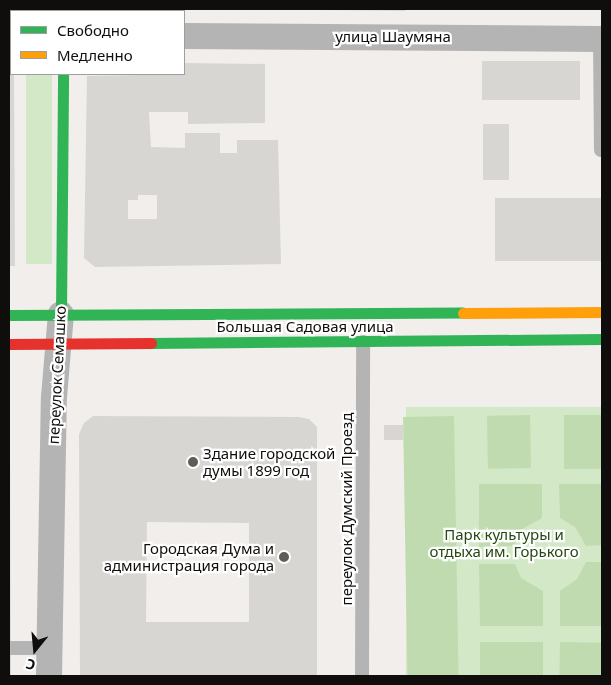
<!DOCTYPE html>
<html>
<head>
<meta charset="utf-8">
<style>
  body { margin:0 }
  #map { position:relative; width:611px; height:685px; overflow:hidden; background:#f1eeeb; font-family:"Noto Sans",sans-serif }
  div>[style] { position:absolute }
  .green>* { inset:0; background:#d3e8c6; transform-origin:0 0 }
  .forest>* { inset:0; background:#c0dbaf; transform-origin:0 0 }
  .building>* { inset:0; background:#d8d6d3; transform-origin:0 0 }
  .lane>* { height:14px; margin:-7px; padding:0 7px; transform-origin:7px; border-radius:7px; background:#b5b4b4 }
  .street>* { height:26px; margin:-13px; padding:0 13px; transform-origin:13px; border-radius:13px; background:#b5b4b4 }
  .fast>* { height:11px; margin:-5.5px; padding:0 5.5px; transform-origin:5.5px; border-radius:5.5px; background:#30b455 }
  .slow>* { height:11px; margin:-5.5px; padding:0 5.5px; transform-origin:5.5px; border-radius:5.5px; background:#ff9f0a }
  .jam>* { height:11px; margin:-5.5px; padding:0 5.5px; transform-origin:5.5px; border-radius:5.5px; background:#e5322d }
  .dots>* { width:14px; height:14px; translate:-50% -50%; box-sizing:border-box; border:2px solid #fff; border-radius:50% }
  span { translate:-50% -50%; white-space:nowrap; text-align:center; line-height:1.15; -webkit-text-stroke:4.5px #fff; paint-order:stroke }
  .street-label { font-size:15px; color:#100e0c }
  .poi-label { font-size:15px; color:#100e0c }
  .left { translate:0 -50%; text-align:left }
  .right { translate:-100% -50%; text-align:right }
  .park-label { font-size:15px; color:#254711 }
  .frame { position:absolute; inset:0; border:10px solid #100e0c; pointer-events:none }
  .legend { position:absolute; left:10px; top:10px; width:175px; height:65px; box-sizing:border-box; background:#fff; border:1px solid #9f9f9e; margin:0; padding:6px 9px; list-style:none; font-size:15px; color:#100e0c }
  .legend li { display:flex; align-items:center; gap:10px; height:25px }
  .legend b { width:25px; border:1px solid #9f9f9e }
  .north { position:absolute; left:10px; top:625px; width:50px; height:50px; -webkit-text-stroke:4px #fff; paint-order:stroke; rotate:197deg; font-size:14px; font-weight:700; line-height:20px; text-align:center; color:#100e0c }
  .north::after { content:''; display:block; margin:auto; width:18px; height:22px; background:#100e0c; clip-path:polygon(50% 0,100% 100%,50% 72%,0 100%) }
</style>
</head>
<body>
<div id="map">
  <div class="green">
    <i style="left:26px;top:75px;width:26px;height:189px"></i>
    <i style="left:602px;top:407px;width:269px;height:196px;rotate:90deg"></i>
  </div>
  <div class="forest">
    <i style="left:530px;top:415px;width:53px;height:43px;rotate:89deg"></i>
    <i style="left:564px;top:415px;width:38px;height:54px"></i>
    <i style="left:454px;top:416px;width:260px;height:51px;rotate:89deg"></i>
    <i style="clip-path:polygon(479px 484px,542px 484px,542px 518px,524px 528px,513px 546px,479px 547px)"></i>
    <i style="clip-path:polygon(559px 484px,602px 484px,602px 545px,586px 546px,575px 527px,560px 518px)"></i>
    <i style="clip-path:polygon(586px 562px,602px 562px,602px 626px,560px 626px,560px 591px,577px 579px)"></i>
    <i style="clip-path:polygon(479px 564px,515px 564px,521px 578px,543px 591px,543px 626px,480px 626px)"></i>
    <i style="left:480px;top:642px;width:63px;height:34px"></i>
    <i style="left:560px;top:642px;width:42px;height:34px;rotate:1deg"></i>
  </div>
  <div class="building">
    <i style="clip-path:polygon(96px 9px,172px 9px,172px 10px,125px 11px)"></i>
    <i style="clip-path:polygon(225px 9px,405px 9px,405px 11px)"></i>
    <i style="left:580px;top:61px;width:39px;height:98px;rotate:90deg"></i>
    <i style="clip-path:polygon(evenodd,184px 63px,265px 64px,265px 123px,188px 124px,188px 112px,149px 112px,151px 147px,185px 148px,185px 133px,220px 133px,220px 153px,237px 153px,237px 140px,278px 140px,281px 264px,95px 267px,84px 258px,87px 76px,184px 74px,184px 63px,138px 195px,157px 195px,157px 219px,128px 219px,128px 200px,138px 200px,138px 195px)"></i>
    <i style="clip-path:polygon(9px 70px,14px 74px,15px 266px,9px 266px)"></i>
    <i style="left:483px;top:124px;width:26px;height:56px"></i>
    <i style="left:602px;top:198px;width:63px;height:107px;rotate:90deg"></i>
    <i style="clip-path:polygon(evenodd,93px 416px,299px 417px,309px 419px,317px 427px,317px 676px,80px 676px,79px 434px,84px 423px,93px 416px,147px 522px,249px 523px,249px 622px,146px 622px,147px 522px)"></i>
    <i style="left:384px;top:425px;width:19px;height:15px"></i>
    <i style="clip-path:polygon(9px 457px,10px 457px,11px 676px,9px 676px)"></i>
  </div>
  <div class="lane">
    <i style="left:600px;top:39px;width:111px;rotate:89.5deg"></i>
    <i style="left:9px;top:648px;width:40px"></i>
    <i style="left:362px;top:676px;width:334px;rotate:-89.8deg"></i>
  </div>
  <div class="street">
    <i style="left:9px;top:35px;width:2px"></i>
    <i style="left:184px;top:36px;width:418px;rotate:0.4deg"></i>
    <i style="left:49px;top:676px;width:279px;rotate:-89deg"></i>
    <i style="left:54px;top:397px;width:83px;rotate:-85.2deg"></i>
  </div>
  <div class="fast">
    <i style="left:61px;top:314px;width:240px;rotate:-89.5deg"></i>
    <i style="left:9px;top:315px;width:454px;rotate:-0.3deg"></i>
    <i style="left:151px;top:343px;width:451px;rotate:-0.5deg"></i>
  </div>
  <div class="slow">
    <i style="left:65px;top:9px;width:2px;rotate:90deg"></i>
    <i style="left:463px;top:313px;width:139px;rotate:-0.4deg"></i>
  </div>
  <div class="jam">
    <i style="left:9px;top:344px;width:142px;rotate:-0.4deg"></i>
  </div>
  <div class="dots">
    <i style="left:193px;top:462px;background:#5f5c5a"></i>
    <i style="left:284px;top:557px;background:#5f5c5a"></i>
  </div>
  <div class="street-label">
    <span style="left:393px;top:37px">улица Шаумяна</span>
    <span style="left:305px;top:327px">Большая Садовая улица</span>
    <span style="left:57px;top:375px;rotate:-87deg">переулок Семашко</span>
    <span style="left:347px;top:509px;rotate:-90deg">переулок Думский Проезд</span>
  </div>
  <div class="poi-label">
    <span class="left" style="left:203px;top:462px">Здание городской<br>думы 1899 год</span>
    <span class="right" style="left:274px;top:557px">Городская Дума и<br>администрация города</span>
  </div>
  <div class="park-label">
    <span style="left:504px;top:543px">Парк культуры и<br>отдыха им. Горького</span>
  </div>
  <div class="frame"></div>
  <ul class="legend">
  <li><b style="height:6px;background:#30b455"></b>Свободно</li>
  <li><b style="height:6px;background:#ff9f0a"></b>Медленно</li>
  </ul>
  <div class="north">С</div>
</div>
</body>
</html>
